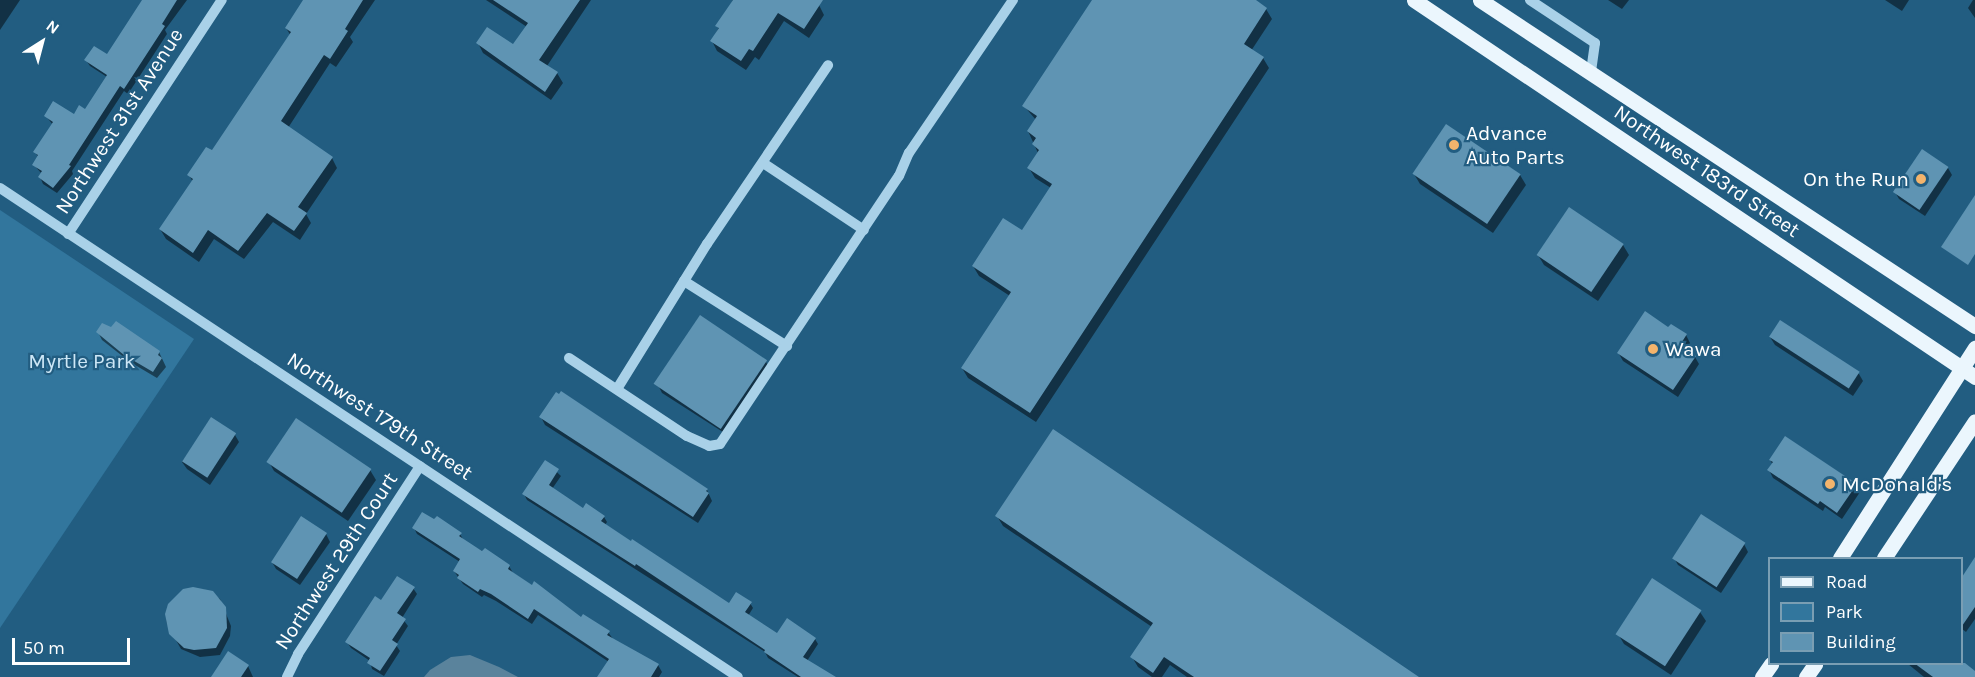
<!DOCTYPE html>
<html>
<head>
<meta charset="utf-8">
<style>
  body { margin:0 }
  #map { position:relative; width:1975px; height:677px; overflow:hidden; background:#225d81; font-family:Karla,sans-serif }
  div>[style] { position:absolute }
  .green>* { inset:0; background:#32769d }
  .water>* { inset:0; background:#5a839c }
  .shadow>* { inset:0; background:#0007 }
  .building>* { inset:0; background:#5f94b3; transform-origin:0 0 }
  .minor>* { height:10px; margin:-5px; padding:0 5px; transform-origin:5px; border-radius:5px; background:#a9d1e8 }
  .major>* { height:15px; margin:-7.5px; padding:0 7.5px; transform-origin:7.5px; border-radius:7.5px; background:#ebf6fd }
  .dots>* { width:16px; height:16px; translate:-50% -50%; box-sizing:border-box; border:3px solid #225d81; border-radius:50% }
  span { translate:-50% -50%; white-space:nowrap; text-align:center; line-height:1.15; -webkit-text-stroke:4.5px #225d81; paint-order:stroke }
  .street-label { font-size:21px; color:#fff }
  .poi-label { font-size:21px; color:#fff }
  .left { translate:0 -50%; text-align:left }
  .right { translate:-100% -50%; text-align:right }
  .park-label { font-size:21px; color:#cde7f6 }
  .legend { position:absolute; left:1768px; top:557px; width:195px; height:108px; box-sizing:border-box; background:#225d81; border:2px solid #7a9eb3; margin:0; padding:8px 10px; list-style:none; font-size:18px; color:#fff }
  .legend li { display:flex; align-items:center; gap:12px; height:30px }
  .legend b { width:30px; border:2px solid #7a9eb3 }
  .north { position:absolute; left:12px; top:12px; width:60px; height:60px; -webkit-text-stroke:4px #225d81; paint-order:stroke; rotate:36deg; font-size:16px; font-weight:700; line-height:24px; text-align:center; color:#fff }
  .north::after { content:''; display:block; margin:auto; width:21px; height:27px; background:#fff; clip-path:polygon(50% 0,100% 100%,50% 72%,0 100%) }
  .scale { position:absolute; left:12px; top:638px; width:118px; height:27px; box-sizing:border-box; border:3px solid #fff; border-top:0; padding-left:8px; font-size:18px; line-height:21px; white-space:nowrap; color:#fff; -webkit-text-stroke:4px #225d81; paint-order:stroke }
</style>
</head>
<body>
<div id="map">
  <div class="green">
    <i style="clip-path:polygon(0 210px,194px 339px,0 628px)"></i>
  </div>
  <div class="water">
    <i style="clip-path:polygon(470px 655px,499px 667px,518px 677px,424px 677px,430px 670px,451px 657px)"></i>
  </div>
  <div class="shadow">
    <i style="clip-path:polygon(0 0,20px 0,0 30px)"></i>
    <i style="clip-path:polygon(157px 0,187px 0,165px 30px,167px 34px,128px 94px,124px 91px,72px 171px,73px 174px,57px 193px,43px 184px,40px 177px,42px 174px,34px 165px,39px 158px,35px 152px,53px 125px,46px 116px,74px 116px,85px 111px,107px 77px,90px 66px,86px 60px,107px 56px)"></i>
    <i style="clip-path:polygon(314px 0,375px 0,350px 37px,353px 42px,336px 67px,330px 63px,288px 128px,332px 158px,337px 168px,306px 214px,311px 223px,300px 240px,273px 222px,244px 259px,214px 239px,199px 262px,166px 239px,160px 229px,193px 182px,189px 175px,212px 152px,291px 36px,286px 28px)"></i>
    <i style="clip-path:polygon(486px 0,591px 0,547px 66px,557px 73px,563px 83px,551px 100px,483px 53px,478px 43px,514px 47px,527px 27px)"></i>
    <i style="clip-path:polygon(733px 0,811px 0,819px 5px,824px 15px,809px 38px,784px 21px,759px 60px,755px 57px,746px 70px,717px 51px,712px 41px)"></i>
    <i style="clip-path:polygon(1094px 0,1253px 0,1266px 9px,1272px 19px,1251px 51px,1263px 58px,1269px 68px,1036px 422px,968px 378px,962px 368px,1010px 296px,979px 276px,973px 266px,1022px 232px,1051px 188px,1035px 178px,1029px 168px,1038px 153px,1028px 131px,1036px 120px,1024px 106px)"></i>
    <i style="clip-path:polygon(1608px 0,1629px 0,1622px 9px)"></i>
    <i style="clip-path:polygon(1885px 0,1909px 0,1902px 11px)"></i>
    <i style="clip-path:polygon(1973px 0,1975px 0,1975px 18px,1968px 8px)"></i>
    <i style="clip-path:polygon(1948px 168px,1952px 175px,1925px 216px,1899px 199px,1895px 192px)"></i>
    <i style="clip-path:polygon(1414px 174px,1520px 175px,1526px 185px,1493px 233px,1420px 184px)"></i>
    <i style="clip-path:polygon(1569px 209px,1623px 245px,1629px 255px,1598px 301px,1544px 265px,1538px 255px)"></i>
    <i style="clip-path:polygon(1671px 326px,1686px 335px,1690px 343px,1685px 350px,1695px 357px,1699px 364px,1678px 397px,1623px 361px,1619px 354px)"></i>
    <i style="clip-path:polygon(98px 332px,159px 352px,166px 367px,157px 378px,130px 362px,102px 340px)"></i>
    <i style="clip-path:polygon(1770px 337px,1859px 374px,1863px 381px,1853px 396px,1775px 345px)"></i>
    <i style="clip-path:polygon(766px 362px,770px 369px,726px 434px,662px 393px,658px 385px)"></i>
    <i style="clip-path:polygon(541px 417px,707px 490px,712px 501px,698px 523px,545px 425px)"></i>
    <i style="clip-path:polygon(212px 419px,235px 435px,239px 442px,210px 485px,187px 469px,182px 462px)"></i>
    <i style="clip-path:polygon(1770px 460px,1855px 485px,1860px 492px,1842px 519px,1825px 507px,1823px 511px,1773px 478px,1769px 470px,1773px 465px)"></i>
    <i style="clip-path:polygon(269px 462px,370px 470px,376px 480px,348px 521px,274px 471px)"></i>
    <i style="clip-path:polygon(546px 462px,561px 476px,552px 489px,584px 510px,604px 517px,607px 522px,605px 525px,729px 605px,750px 603px,753px 608px,748px 616px,777px 635px,815px 639px,818px 644px,807px 661px,832px 677px,798px 677px,768px 658px,765px 652px,527px 500px,524px 494px)"></i>
    <i style="clip-path:polygon(997px 516px,1416px 677px,1187px 677px,1170px 665px,1162px 677px,1152px 677px,1138px 667px,1132px 657px,1152px 627px,1003px 526px)"></i>
    <i style="clip-path:polygon(414px 528px,460px 534px,464px 541px,509px 566px,513px 573px,581px 619px,608px 632px,613px 639px,658px 665px,662px 672px,659px 677px,602px 677px,609px 662px,538px 615px,532px 624px,496px 601px,484px 595px,482px 597px,463px 584px,454px 571px,460px 562px,417px 534px)"></i>
    <i style="clip-path:polygon(326px 534px,330px 542px,300px 585px,276px 569px,272px 562px)"></i>
    <i style="clip-path:polygon(1744px 544px,1748px 552px,1721px 593px,1678px 565px,1674px 558px)"></i>
    <i style="clip-path:polygon(1975px 560px,1975px 619px,1966px 632px,1962px 629px,1962px 580px)"></i>
    <i style="clip-path:polygon(1652px 580px,1700px 612px,1706px 621px,1671px 675px,1624px 644px,1618px 634px)"></i>
    <i style="clip-path:polygon(413px 588px,417px 594px,402px 618px,408px 626px,396px 645px,400px 651px,384px 676px,372px 669px,370px 661px,351px 648px,347px 642px,382px 602px)"></i>
    <i style="clip-path:polygon(203px 589px,220px 599px,231px 626px,230px 636px,220px 655px,200px 657px,181px 649px,167px 624px,166px 614px,183px 591px)"></i>
    <i style="clip-path:polygon(1908px 664px,1961px 664px,1975px 674px,1975px 677px,1924px 677px)"></i>
    <i style="clip-path:polygon(248px 666px,253px 677px,214px 677px)"></i>
  </div>
  <div class="building">
    <i style="clip-path:polygon(142px 0,177px 0,162px 24px,165px 26px,124px 89px,120px 86px,69px 165px,71px 166px,53px 188px,38px 177px,42px 171px,32px 165px,38px 155px,33px 152px,53px 122px,44px 116px,53px 101px,74px 114px,79px 105px,85px 109px,107px 75px,84px 60px,94px 46px,107px 54px)"></i>
    <i style="clip-path:polygon(303px 0,363px 0,345px 29px,348px 31px,330px 59px,324px 55px,281px 121px,333px 157px,298px 207px,307px 213px,294px 231px,267px 213px,238px 251px,208px 230px,193px 253px,159px 229px,193px 179px,187px 175px,206px 147px,212px 150px,291px 32px,285px 28px)"></i>
    <i style="clip-path:polygon(493px 0,580px 0,539px 60px,558px 72px,545px 92px,476px 43px,487px 27px,513px 44px,528px 23px)"></i>
    <i style="clip-path:polygon(733px 0,823px 0,804px 29px,778px 13px,753px 51px,749px 49px,741px 61px,710px 41px,719px 28px,715px 26px)"></i>
    <i style="clip-path:polygon(1092px 0,1256px 0,1267px 8px,1244px 44px,1264px 57px,1030px 413px,961px 368px,1011px 292px,972px 266px,1003px 218px,1022px 230px,1052px 184px,1027px 168px,1039px 150px,1032px 144px,1036px 138px,1027px 131px,1037px 116px,1022px 106px)"></i>
    <i style="left:1446px;top:124px;width:90px;height:60px;rotate:34deg"></i>
    <i style="left:1922px;top:149px;width:32px;height:52px;rotate:34deg"></i>
    <i style="clip-path:polygon(1975px 195px,1975px 254px,1968px 265px,1941px 247px)"></i>
    <i style="left:1569px;top:207px;width:66px;height:58px;rotate:34deg"></i>
    <i style="clip-path:polygon(1645px 311px,1668px 327px,1671px 324px,1687px 334px,1680px 345px,1696px 356px,1673px 390px,1617px 353px)"></i>
    <i style="left:700px;top:315px;width:81px;height:83px;rotate:34deg"></i>
    <i style="left:1780px;top:320px;width:95px;height:20px;rotate:33deg"></i>
    <i style="clip-path:polygon(116px 321px,160px 351px,158px 355px,162px 358px,153px 372px,124px 355px,96px 332px,102px 323px,111px 327px)"></i>
    <i style="clip-path:polygon(561px 391px,708px 489px,706px 491px,709px 493px,693px 517px,539px 417px,556px 392px,559px 394px)"></i>
    <i style="left:211px;top:417px;width:30px;height:53px;rotate:33deg"></i>
    <i style="left:296px;top:418px;width:91px;height:53px;rotate:34deg"></i>
    <i style="clip-path:polygon(1053px 429px,1419px 677px,1194px 677px,1164px 657px,1153px 673px,1130px 657px,1153px 623px,995px 516px)"></i>
    <i style="clip-path:polygon(1785px 436px,1857px 484px,1837px 513px,1820px 501px,1818px 504px,1767px 470px,1773px 462px,1769px 460px)"></i>
    <i style="clip-path:polygon(545px 460px,559px 469px,549px 485px,583px 508px,586px 503px,605px 516px,601px 521px,631px 541px,632px 539px,729px 603px,736px 592px,752px 602px,745px 612px,777px 633px,787px 618px,816px 638px,803px 657px,836px 677px,801px 677px,764px 652px,765px 650px,636px 564px,635px 566px,522px 494px)"></i>
    <i style="clip-path:polygon(422px 512px,434px 519px,437px 516px,462px 533px,459px 536px,482px 551px,485px 548px,510px 565px,508px 569px,532px 585px,534px 581px,581px 617px,583px 614px,610px 631px,607px 635px,659px 664px,651px 677px,597px 677px,609px 659px,534px 609px,528px 619px,491px 594px,480px 589px,478px 592px,457px 578px,459px 575px,453px 571px,460px 559px,412px 528px)"></i>
    <i style="left:1701px;top:514px;width:53px;height:53px;rotate:33deg"></i>
    <i style="left:301px;top:516px;width:31px;height:55px;rotate:33deg"></i>
    <i style="clip-path:polygon(1975px 557px,1975px 607px,1962px 626px,1962px 577px)"></i>
    <i style="clip-path:polygon(397px 576px,415px 587px,397px 613px,406px 619px,392px 640px,398px 644px,380px 671px,367px 663px,370px 658px,345px 642px,375px 596px,381px 600px)"></i>
    <i style="left:1652px;top:578px;width:59px;height:67px;rotate:33deg"></i>
    <i style="clip-path:polygon(193px 587px,213px 591px,226px 607px,227px 628px,216px 648px,194px 650px,184px 648px,169px 634px,165px 614px,168px 604px,183px 589px)"></i>
    <i style="clip-path:polygon(228px 651px,249px 665px,241px 677px,211px 677px)"></i>
    <i style="clip-path:polygon(1914px 663px,1965px 663px,1975px 671px,1975px 677px,1933px 677px)"></i>
  </div>
  <div class="minor">
    <i style="left:1530px;top:0;width:78px;rotate:33.5deg"></i>
    <i style="left:1595px;top:43px;width:28px;rotate:98deg"></i>
    <i style="left:763px;top:163px;width:121px;rotate:33.6deg"></i>
    <i style="left:0;top:188px;width:885px;rotate:33.53deg"></i>
    <i style="left:68px;top:234px;width:280px;rotate:-56.7deg"></i>
    <i style="left:684px;top:281px;width:122px;rotate:32.3deg"></i>
    <i style="left:569px;top:358px;width:141px;rotate:33.5deg"></i>
    <i style="left:687px;top:436px;width:24px;rotate:24deg"></i>
    <i style="left:709px;top:446px;width:11px;rotate:-10deg"></i>
    <i style="left:720px;top:444px;width:322px;rotate:-56.3deg"></i>
    <i style="left:899px;top:176px;width:25px;rotate:-67deg"></i>
    <i style="left:909px;top:153px;width:185px;rotate:-55.8deg"></i>
    <i style="left:617px;top:389px;width:171px;rotate:-58.2deg"></i>
    <i style="left:707px;top:244px;width:216px;rotate:-55.9deg"></i>
    <i style="left:287px;top:677px;width:25px;rotate:-64deg"></i>
    <i style="left:298px;top:654px;width:224px;rotate:-57deg"></i>
  </div>
  <div class="major">
    <i style="left:1414px;top:0;width:676px;rotate:33.9deg"></i>
    <i style="left:1480px;top:0;width:593px;rotate:33.37deg"></i>
    <i style="left:1840px;top:558px;width:250px;rotate:-57.3deg"></i>
    <i style="left:1884px;top:558px;width:164px;rotate:-56.4deg"></i>
    <i style="left:1762px;top:677px;width:16px;rotate:-55deg"></i>
    <i style="left:1806px;top:677px;width:16px;rotate:-55deg"></i>
  </div>
  <div class="dots">
    <i style="left:1454px;top:145px;background:#f3b46c"></i>
    <i style="left:1921px;top:179px;background:#f3b46c"></i>
    <i style="left:1653px;top:349px;background:#f3b46c"></i>
    <i style="left:1830px;top:484px;background:#f3b46c"></i>
  </div>
  <div class="street-label">
    <span style="left:119px;top:121px;rotate:-57deg">Northwest 31st Avenue</span>
    <span style="left:1707px;top:171px;rotate:34deg">Northwest 183rd Street</span>
    <span style="left:380px;top:416px;rotate:33deg">Northwest 179th Street</span>
    <span style="left:336px;top:561px;rotate:-57deg">Northwest 29th Court</span>
  </div>
  <div class="poi-label">
    <span class="left" style="left:1466px;top:145px">Advance<br>Auto Parts</span>
    <span class="right" style="left:1909px;top:179px">On the Run</span>
    <span class="left" style="left:1665px;top:349px">Wawa</span>
    <span class="left" style="left:1842px;top:484px">McDonald's</span>
  </div>
  <div class="park-label">
    <span style="left:82px;top:361px">Myrtle Park</span>
  </div>
  <ul class="legend">
  <li><b style="height:8px;background:#ebf6fd"></b>Road</li>
  <li><b style="height:16px;background:#32769d"></b>Park</li>
  <li><b style="height:16px;background:#5f94b3"></b>Building</li>
  </ul>
  <div class="north">N</div>
  <div class="scale">50 m</div>
</div>
</body>
</html>
